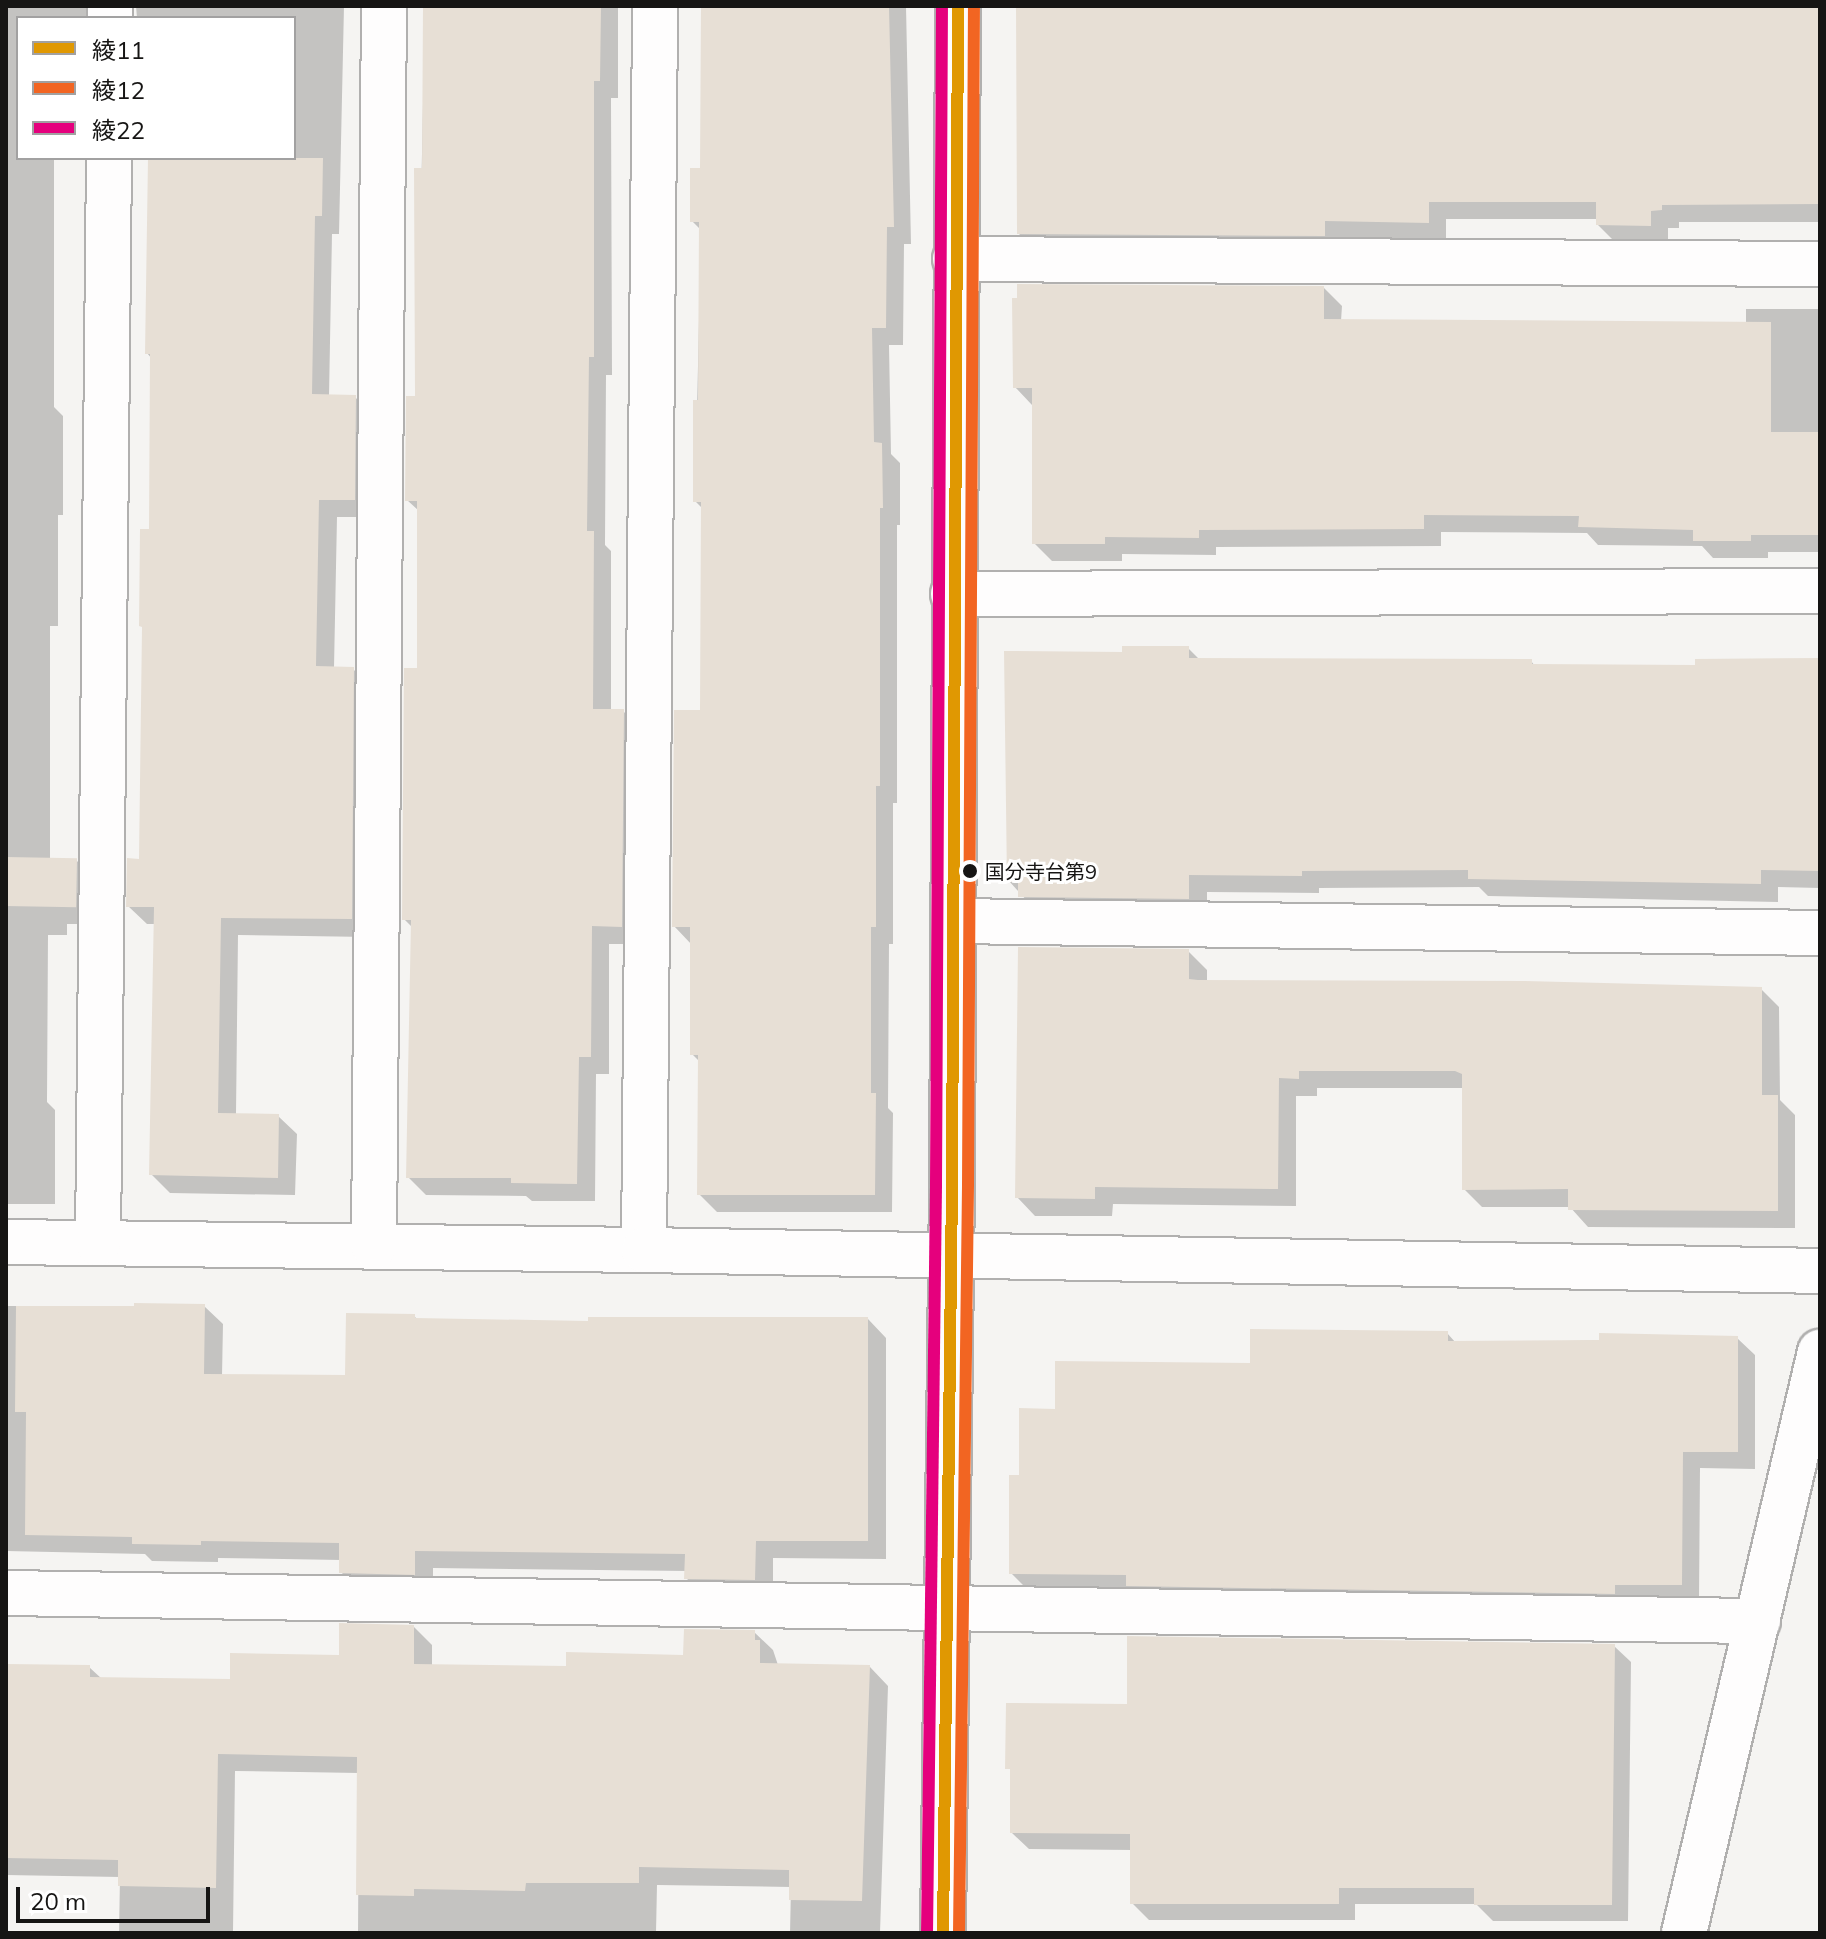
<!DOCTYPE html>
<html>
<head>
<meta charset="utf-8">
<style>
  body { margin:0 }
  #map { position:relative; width:1826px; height:1939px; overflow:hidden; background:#f5f4f2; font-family:Mulish,"Noto Sans JP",sans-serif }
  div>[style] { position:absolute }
  .shadow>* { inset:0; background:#0003 }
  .building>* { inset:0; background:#e7dfd5; transform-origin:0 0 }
  .roads { filter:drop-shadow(2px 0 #b1b0af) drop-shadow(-2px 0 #b1b0af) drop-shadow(0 2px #b1b0af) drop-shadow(0 -2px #b1b0af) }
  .street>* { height:44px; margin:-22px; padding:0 22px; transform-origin:22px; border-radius:22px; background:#fefdfd }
  .secondary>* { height:44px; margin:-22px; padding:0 22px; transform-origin:22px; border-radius:22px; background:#fefdfd }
  .bus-1>* { height:12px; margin:-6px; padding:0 6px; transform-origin:6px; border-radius:6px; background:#e09802 }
  .bus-2>* { height:12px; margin:-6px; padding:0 6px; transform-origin:6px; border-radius:6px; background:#f26522 }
  .bus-3>* { height:12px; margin:-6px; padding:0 6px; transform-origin:6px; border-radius:6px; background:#e5007d }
  .dots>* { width:22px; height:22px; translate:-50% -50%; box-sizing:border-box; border:4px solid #fff; border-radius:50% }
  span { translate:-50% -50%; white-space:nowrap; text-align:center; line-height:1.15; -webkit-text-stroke:6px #fff; paint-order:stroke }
  .bus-label { font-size:20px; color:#161514 }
  .left { translate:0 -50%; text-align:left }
  .frame { position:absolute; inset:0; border:8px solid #161514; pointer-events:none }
  .legend { position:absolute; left:16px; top:16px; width:280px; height:144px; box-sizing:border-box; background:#fff; border:2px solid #a2a1a1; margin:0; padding:10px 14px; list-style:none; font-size:24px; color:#161514 }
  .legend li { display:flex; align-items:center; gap:16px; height:40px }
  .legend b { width:40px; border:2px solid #a2a1a1 }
  .scale { position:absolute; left:16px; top:1887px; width:194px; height:36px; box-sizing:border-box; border:4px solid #161514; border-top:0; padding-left:10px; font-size:24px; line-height:28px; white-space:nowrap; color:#161514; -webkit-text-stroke:6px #fff; paint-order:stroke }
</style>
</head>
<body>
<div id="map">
  <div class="shadow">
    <i style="clip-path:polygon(6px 6px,95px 6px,105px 18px,18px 18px,18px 158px,54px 158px,54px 407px,63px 416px,63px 515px,58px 515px,58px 626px,50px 626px,50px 859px,76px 860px,94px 878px,94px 924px,67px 924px,67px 935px,48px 935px,47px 1102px,55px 1110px,55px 1204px,6px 1204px)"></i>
    <i style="clip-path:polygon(136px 6px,344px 6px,339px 234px,332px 234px,329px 397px,355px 397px,373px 416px,372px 517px,337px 517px,334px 668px,353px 669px,371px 687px,369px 937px,238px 935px,236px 1115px,278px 1116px,297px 1134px,295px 1195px,170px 1193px,151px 1174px,156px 924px,147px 924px,128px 906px,141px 861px,151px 531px,152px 359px,147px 353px,150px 158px,294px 158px,294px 18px,137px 18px)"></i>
    <i style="clip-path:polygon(425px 6px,618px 6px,618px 98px,611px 98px,612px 375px,606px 375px,605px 545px,611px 551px,611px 711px,623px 711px,641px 729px,639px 944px,609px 944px,609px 1074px,596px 1074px,595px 1201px,532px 1201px,526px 1196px,426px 1195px,408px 1177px,413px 928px,404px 919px,419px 670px,419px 511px,407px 500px,417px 398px)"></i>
    <i style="clip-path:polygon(703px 6px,906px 6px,911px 244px,904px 244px,903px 345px,889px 345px,891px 454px,900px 463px,900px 525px,897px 525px,897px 803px,893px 803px,893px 944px,889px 944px,888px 1108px,893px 1113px,892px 1212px,717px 1212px,699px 1194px,700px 1062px,692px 1054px,692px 945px,674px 926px,701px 712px,703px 509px,695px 501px,701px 230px,692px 221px,702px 170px)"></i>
    <i style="clip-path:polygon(1018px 6px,1820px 6px,1820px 222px,1679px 222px,1679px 228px,1668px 228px,1668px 244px,1616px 243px,1598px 225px,1598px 219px,1446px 219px,1446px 240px,1342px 239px,1342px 254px,1038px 252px,1019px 234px)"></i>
    <i style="clip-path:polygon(1324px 288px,1342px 306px,1341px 321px,1746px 324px,1746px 309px,1820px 309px,1820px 552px,1768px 552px,1768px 558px,1713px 558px,1702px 546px,1598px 545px,1587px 533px,1441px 532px,1441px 546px,1216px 547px,1216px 555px,1122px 554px,1122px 561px,1052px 561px,1034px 543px,1032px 405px,1015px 387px)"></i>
    <i style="clip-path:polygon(1188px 648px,1200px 660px,1531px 661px,1535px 666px,1697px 667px,1820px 661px,1820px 888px,1778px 887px,1778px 902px,1488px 896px,1479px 887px,1319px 888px,1319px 893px,1207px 892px,1207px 917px,1039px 914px,1009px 881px,1124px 654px)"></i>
    <i style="clip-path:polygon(1188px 951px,1207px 970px,1207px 982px,1761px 989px,1779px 1007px,1780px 1100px,1795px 1115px,1795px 1228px,1588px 1227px,1570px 1207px,1482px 1207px,1464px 1189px,1464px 1088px,1317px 1088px,1317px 1096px,1296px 1096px,1296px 1206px,1113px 1204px,1112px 1216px,1035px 1216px,1017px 1197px)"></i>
    <i style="clip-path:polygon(6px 1306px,204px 1306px,223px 1324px,222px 1376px,347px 1377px,414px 1316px,418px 1320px,590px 1323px,868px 1319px,886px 1338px,886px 1559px,773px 1558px,773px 1597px,705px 1596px,686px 1578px,687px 1571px,433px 1568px,433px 1592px,359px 1591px,341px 1572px,341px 1560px,218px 1558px,218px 1562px,152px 1561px,145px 1554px,6px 1551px)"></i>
    <i style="clip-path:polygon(1447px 1333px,1456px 1343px,1737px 1338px,1755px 1355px,1755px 1469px,1700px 1468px,1699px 1602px,1029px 1591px,1011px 1573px,1021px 1477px,1057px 1411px,1252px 1365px)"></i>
    <i style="clip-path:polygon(414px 1627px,432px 1645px,432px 1667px,568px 1668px,685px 1657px,754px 1632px,773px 1650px,778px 1665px,870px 1667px,888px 1686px,880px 1933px,790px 1933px,791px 1887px,657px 1885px,656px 1933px,358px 1933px,359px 1773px,235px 1771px,233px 1933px,119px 1933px,120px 1877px,6px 1875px,6px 1666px,89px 1667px,102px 1679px,232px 1681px,341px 1657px)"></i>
    <i style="clip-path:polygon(1614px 1646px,1631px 1662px,1628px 1921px,1493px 1921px,1476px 1904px,1355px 1904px,1355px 1920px,1149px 1920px,1132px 1903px,1132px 1850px,1029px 1849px,1012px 1833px,1008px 1705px,1129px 1706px)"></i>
  </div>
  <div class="building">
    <i style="clip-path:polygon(423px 6px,601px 6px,600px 81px,594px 81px,594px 357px,589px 357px,587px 531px,594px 531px,593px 709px,624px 709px,622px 927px,592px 926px,591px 1057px,579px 1057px,577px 1184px,511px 1183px,511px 1178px,406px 1178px,411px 920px,402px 920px,404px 668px,417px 668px,417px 501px,405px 501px,406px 396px,415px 396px,414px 168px,422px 168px)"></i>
    <i style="clip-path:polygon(701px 6px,889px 6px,894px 227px,887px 227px,886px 328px,872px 328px,874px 442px,882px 443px,883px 508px,880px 508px,880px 786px,876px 786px,876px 927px,871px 927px,871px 1093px,876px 1093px,875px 1195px,697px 1195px,698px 1055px,690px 1055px,690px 927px,672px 927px,674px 710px,700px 710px,701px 502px,693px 502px,693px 400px,698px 400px,699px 222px,690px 222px,690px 168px,700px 168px)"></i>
    <i style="clip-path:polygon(1016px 6px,1820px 6px,1820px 204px,1662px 205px,1662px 210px,1651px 211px,1651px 226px,1596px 225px,1596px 202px,1429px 202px,1429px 223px,1325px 221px,1325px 236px,1017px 234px)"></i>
    <i style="clip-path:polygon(148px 158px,323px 158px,322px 216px,315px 216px,312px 394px,356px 395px,355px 500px,319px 500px,316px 666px,354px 667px,352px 919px,221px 918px,218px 1113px,279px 1114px,278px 1178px,149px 1175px,154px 907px,126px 907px,127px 858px,139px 859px,142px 627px,139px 626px,140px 529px,149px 529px,150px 354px,145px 354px)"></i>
    <i style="clip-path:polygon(1017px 284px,1324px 286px,1324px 319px,1771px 322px,1771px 432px,1820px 432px,1820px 535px,1751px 535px,1751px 541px,1693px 541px,1693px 530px,1578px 527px,1579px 516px,1424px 515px,1424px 529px,1199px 530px,1199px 538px,1105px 537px,1105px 544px,1032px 544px,1032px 388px,1013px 388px,1012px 298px,1017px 298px)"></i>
    <i style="clip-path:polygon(1122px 646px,1189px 646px,1189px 658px,1532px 659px,1532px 664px,1695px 665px,1695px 659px,1820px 658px,1820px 871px,1761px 870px,1761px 884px,1468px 879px,1468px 870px,1302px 871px,1302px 876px,1189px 875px,1189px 899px,1018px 897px,1018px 882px,1007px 882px,1004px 651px,1122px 652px)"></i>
    <i style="left:6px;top:857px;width:71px;height:49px;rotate:1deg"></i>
    <i style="clip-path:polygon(1018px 947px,1189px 949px,1189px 979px,1198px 980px,1525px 981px,1762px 987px,1762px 1095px,1778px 1095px,1778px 1211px,1568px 1210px,1568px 1189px,1462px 1190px,1462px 1074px,1455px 1071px,1299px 1071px,1299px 1079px,1279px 1078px,1278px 1189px,1095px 1187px,1095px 1199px,1015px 1198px)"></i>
    <i style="clip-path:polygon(134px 1303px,205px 1304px,204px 1374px,345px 1375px,346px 1313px,415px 1314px,415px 1318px,588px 1321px,588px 1317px,868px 1317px,868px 1541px,756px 1541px,755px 1580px,684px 1579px,685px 1554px,415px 1551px,415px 1575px,339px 1573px,339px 1543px,201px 1541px,201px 1545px,132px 1544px,132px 1537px,25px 1535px,26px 1412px,15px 1412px,16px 1306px,134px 1306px)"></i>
    <i style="clip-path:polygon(1250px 1329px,1448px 1331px,1448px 1341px,1599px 1340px,1599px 1333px,1738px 1336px,1738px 1452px,1683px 1452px,1682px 1585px,1615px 1585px,1615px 1594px,1126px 1586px,1126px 1575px,1009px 1574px,1009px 1475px,1019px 1475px,1019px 1408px,1055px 1409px,1055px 1361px,1250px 1363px)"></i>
    <i style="clip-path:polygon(339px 1623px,414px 1625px,414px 1664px,566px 1666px,566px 1652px,683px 1655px,684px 1629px,755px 1630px,755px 1640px,760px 1640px,760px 1663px,870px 1665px,862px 1901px,789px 1900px,789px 1870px,639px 1867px,639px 1883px,526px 1883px,525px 1891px,414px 1889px,414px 1896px,356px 1895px,357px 1757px,218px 1754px,216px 1888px,118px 1886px,118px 1860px,6px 1858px,6px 1664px,90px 1665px,90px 1677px,230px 1679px,230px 1653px,339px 1655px)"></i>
    <i style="clip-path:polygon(1127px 1636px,1615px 1644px,1612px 1905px,1474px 1905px,1474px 1888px,1339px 1888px,1339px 1904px,1130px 1904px,1130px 1834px,1010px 1833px,1010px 1769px,1005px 1769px,1006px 1703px,1127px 1704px)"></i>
  </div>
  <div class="roads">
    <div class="street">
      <i style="left:110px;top:18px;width:12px;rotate:-90deg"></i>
      <i style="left:955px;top:259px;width:865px;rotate:0.33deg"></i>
      <i style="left:953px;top:594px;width:867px;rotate:-0.2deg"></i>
      <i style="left:953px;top:921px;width:867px;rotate:0.79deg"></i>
      <i style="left:6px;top:1242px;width:638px;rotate:0.72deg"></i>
      <i style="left:644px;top:1250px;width:1244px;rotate:-89.49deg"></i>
      <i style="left:98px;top:1243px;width:1085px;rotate:-89.42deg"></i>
      <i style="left:374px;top:1246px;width:1240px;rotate:-89.54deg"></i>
      <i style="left:6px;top:1593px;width:1752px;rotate:0.92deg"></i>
      <i style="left:1684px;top:1933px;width:597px;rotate:-76.83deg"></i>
    </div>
    <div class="secondary">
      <i style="left:644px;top:1250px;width:1176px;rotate:1.02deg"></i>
      <i style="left:943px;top:1933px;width:749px;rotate:-89.31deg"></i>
      <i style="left:952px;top:1184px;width:1178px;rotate:-89.71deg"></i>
    </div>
  </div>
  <div class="bus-1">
    <i style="left:943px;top:1933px;width:749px;rotate:-89.31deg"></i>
    <i style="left:952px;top:1184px;width:1178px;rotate:-89.71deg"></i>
  </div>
  <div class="bus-2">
    <i style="left:959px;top:1933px;width:749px;rotate:-89.31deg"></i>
    <i style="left:968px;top:1184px;width:1178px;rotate:-89.71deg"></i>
  </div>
  <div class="bus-3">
    <i style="left:927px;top:1933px;width:749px;rotate:-89.31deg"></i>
    <i style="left:936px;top:1184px;width:1178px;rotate:-89.71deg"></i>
  </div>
  <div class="dots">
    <i style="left:970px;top:871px;background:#161514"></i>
  </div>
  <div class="bus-label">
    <span class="left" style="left:985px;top:871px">国分寺台第9</span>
  </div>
  <div class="frame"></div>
  <ul class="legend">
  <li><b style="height:10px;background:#e09802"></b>綾11</li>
  <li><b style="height:10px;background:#f26522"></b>綾12</li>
  <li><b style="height:10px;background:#e5007d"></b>綾22</li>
  </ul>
  <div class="scale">20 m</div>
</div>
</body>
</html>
